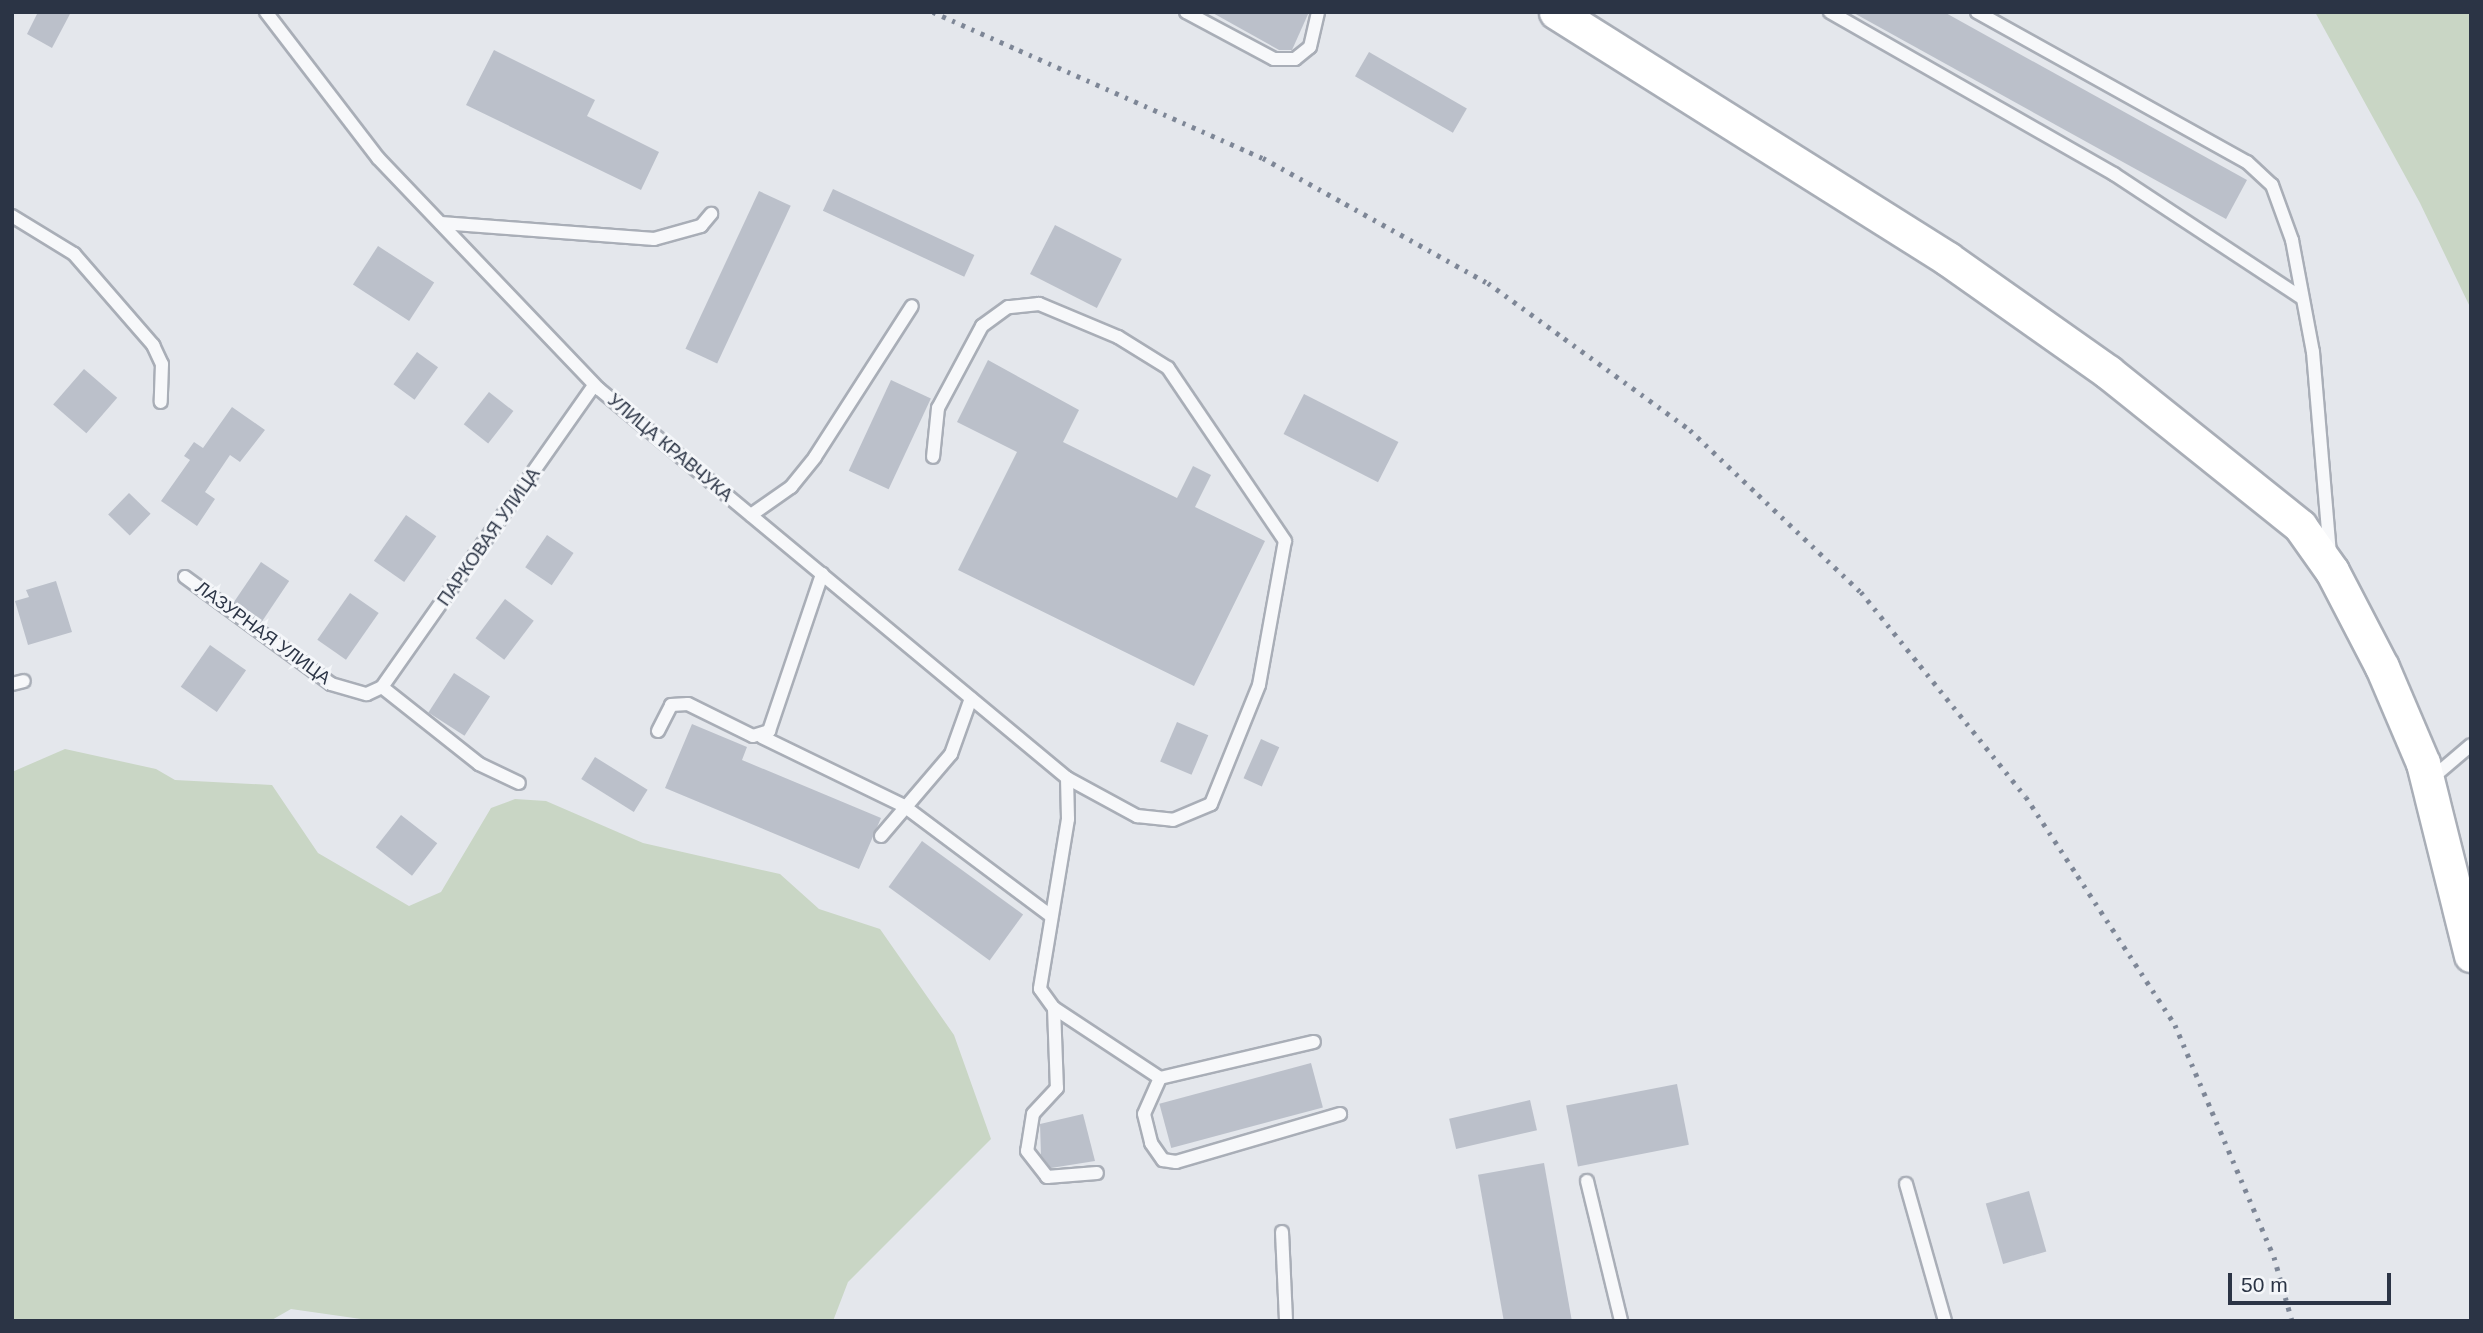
<!DOCTYPE html>
<html>
<head>
<meta charset="utf-8">
<style>
  body { margin:0 }
  #map { position:relative; width:2483px; height:1333px; overflow:hidden; background:#e4e7ec; font-family:Arial,sans-serif }
  div>[style] { position:absolute }
  .green>* { inset:0; background:#c9d6c5 }
  .building>* { inset:0; background:#bbc0ca; transform-origin:0 0 }
  .roads { filter:drop-shadow(2px 0 #a9aeb7) drop-shadow(-2px 0 #a9aeb7) drop-shadow(0 2px #a9aeb7) drop-shadow(0 -2px #a9aeb7) }
  .lane>* { height:12px; margin:-6px; padding:0 6px; transform-origin:6px; border-radius:6px; background:#f7f8fa }
  .secondary>* { height:33px; margin:-16.5px; padding:0 16.5px; transform-origin:16.5px; border-radius:16.5px; background:#fff }
  .rail>* { height:5px; margin-top:-2.5px; transform-origin:0; background:repeating-linear-gradient(90deg,#7d8696 0 3.5px,transparent 0 10.5px) }
  span { translate:-50% -50%; white-space:nowrap; text-align:center; line-height:1.15; -webkit-text-stroke:6px #f4f6f9; paint-order:stroke }
  .street-label { font-size:18px; color:#2b3445 }
  .frame { position:absolute; inset:0; border:14px solid #2b3445; pointer-events:none }
  .scale { position:absolute; left:2228px; top:1273px; width:163px; height:32px; box-sizing:border-box; border:4px solid #2b3445; border-top:0; padding-left:9px; font-size:21px; line-height:24px; white-space:nowrap; color:#2b3445; -webkit-text-stroke:5px #f4f6f9; paint-order:stroke }
</style>
</head>
<body>
<div id="map">
  <div class="green">
    <i style="clip-path:polygon(2315px 12px,2471px 12px,2471px 309px,2420px 203px)"></i>
    <i style="clip-path:polygon(65px 749px,156px 769px,175px 780px,272px 785px,318px 853px,409px 906px,441px 892px,491px 808px,515px 799px,546px 801px,643px 843px,780px 874px,819px 909px,880px 929px,954px 1035px,991px 1139px,848px 1282px,833px 1321px,375px 1321px,291px 1309px,270px 1321px,12px 1321px,12px 772px)"></i>
  </div>
  <div class="building">
    <i style="clip-path:polygon(38px 12px,71px 12px,52px 48px,27px 34px)"></i>
    <i style="clip-path:polygon(1211px 12px,1309px 12px,1292px 50px,1279px 50px)"></i>
    <i style="clip-path:polygon(1852px 12px,1944px 12px,2247px 180px,2226px 219px)"></i>
    <i style="clip-path:polygon(494px 50px,595px 100px,587px 116px,659px 152px,641px 190px,466px 105px)"></i>
    <i style="left:1369px;top:52px;width:113px;height:28px;rotate:30deg"></i>
    <i style="left:833px;top:189px;width:156px;height:24px;rotate:25deg"></i>
    <i style="left:759px;top:191px;width:35px;height:174px;rotate:25deg"></i>
    <i style="left:1055px;top:225px;width:75px;height:55px;rotate:27deg"></i>
    <i style="left:378px;top:246px;width:67px;height:46px;rotate:33deg"></i>
    <i style="left:417px;top:352px;width:26px;height:40px;rotate:36deg"></i>
    <i style="clip-path:polygon(988px 360px,1079px 410px,1063px 442px,1177px 498px,1193px 466px,1211px 475px,1195px 507px,1265px 541px,1194px 686px,958px 570px,1017px 452px,957px 422px)"></i>
    <i style="left:84px;top:369px;width:44px;height:47px;rotate:41deg"></i>
    <i style="left:891px;top:380px;width:44px;height:100px;rotate:25deg"></i>
    <i style="left:489px;top:392px;width:31px;height:41px;rotate:38deg"></i>
    <i style="left:1304px;top:394px;width:106px;height:45px;rotate:27deg"></i>
    <i style="clip-path:polygon(232px 407px,265px 430px,240px 462px,230px 455px,205px 492px,215px 499px,197px 526px,161px 501px,190px 460px,184px 456px,194px 442px,203px 448px)"></i>
    <i style="left:129px;top:493px;width:30px;height:30px;rotate:44deg"></i>
    <i style="left:406px;top:515px;width:37px;height:56px;rotate:35deg"></i>
    <i style="left:547px;top:535px;width:32px;height:39px;rotate:34deg"></i>
    <i style="left:261px;top:562px;width:34px;height:49px;rotate:34deg"></i>
    <i style="clip-path:polygon(56px 581px,72px 632px,28px 645px,15px 601px,29px 597px,26px 590px)"></i>
    <i style="left:350px;top:593px;width:35px;height:57px;rotate:35deg"></i>
    <i style="left:505px;top:599px;width:36px;height:49px;rotate:37deg"></i>
    <i style="left:210px;top:645px;width:44px;height:51px;rotate:35deg"></i>
    <i style="left:454px;top:673px;width:43px;height:47px;rotate:33deg"></i>
    <i style="left:1177px;top:722px;width:34px;height:43px;rotate:23deg"></i>
    <i style="clip-path:polygon(692px 724px,747px 747px,742px 760px,881px 818px,859px 869px,665px 788px)"></i>
    <i style="left:1261px;top:739px;width:20px;height:43px;rotate:24deg"></i>
    <i style="left:595px;top:757px;width:62px;height:26px;rotate:32deg"></i>
    <i style="left:401px;top:815px;width:46px;height:41px;rotate:38deg"></i>
    <i style="left:922px;top:841px;width:125px;height:57px;rotate:36deg"></i>
    <i style="left:1311px;top:1063px;width:46px;height:157px;rotate:75deg"></i>
    <i style="left:1677px;top:1084px;width:62px;height:113px;rotate:79deg"></i>
    <i style="left:1530px;top:1100px;width:31px;height:83px;rotate:77deg"></i>
    <i style="clip-path:polygon(1083px 1114px,1095px 1161px,1051px 1168px,1041px 1155px,1040px 1124px)"></i>
    <i style="left:1544px;top:1163px;width:160px;height:67px;rotate:80deg"></i>
    <i style="left:2029px;top:1191px;width:63px;height:45px;rotate:74deg"></i>
  </div>
  <div class="roads">
    <div class="lane">
      <i style="left:266px;top:12px;width:184px;rotate:52.5deg"></i>
      <i style="left:378px;top:158px;width:320px;rotate:46.3deg"></i>
      <i style="left:599px;top:389px;width:609px;rotate:39.73deg"></i>
      <i style="left:1067px;top:778px;width:80px;rotate:28.5deg"></i>
      <i style="left:1137px;top:816px;width:36px;rotate:6deg"></i>
      <i style="left:1173px;top:820px;width:41px;rotate:-22.8deg"></i>
      <i style="left:1211px;top:804px;width:128px;rotate:-68deg"></i>
      <i style="left:1259px;top:685px;width:146px;rotate:-79.8deg"></i>
      <i style="left:1285px;top:541px;width:209px;rotate:-124.1deg"></i>
      <i style="left:1168px;top:368px;width:59px;rotate:-148.2deg"></i>
      <i style="left:1118px;top:337px;width:86px;rotate:-157.3deg"></i>
      <i style="left:1039px;top:304px;width:31px;rotate:174deg"></i>
      <i style="left:1008px;top:307px;width:32px;rotate:144deg"></i>
      <i style="left:982px;top:326px;width:93px;rotate:118.2deg"></i>
      <i style="left:938px;top:408px;width:49px;rotate:95.8deg"></i>
      <i style="left:1186px;top:12px;width:100px;rotate:28.1deg"></i>
      <i style="left:1274px;top:59px;width:21px"></i>
      <i style="left:1295px;top:59px;width:19px;rotate:-39deg"></i>
      <i style="left:1310px;top:47px;width:36px;rotate:-77deg"></i>
      <i style="left:1830px;top:12px;width:327px;rotate:29.7deg"></i>
      <i style="left:2114px;top:174px;width:225px;rotate:33.4deg"></i>
      <i style="left:1977px;top:12px;width:309px;rotate:29.1deg"></i>
      <i style="left:2247px;top:162px;width:34px;rotate:43deg"></i>
      <i style="left:2272px;top:185px;width:59px;rotate:70deg"></i>
      <i style="left:2292px;top:240px;width:114px;rotate:79.4deg"></i>
      <i style="left:2313px;top:352px;width:202px;rotate:85.2deg"></i>
      <i style="left:12px;top:216px;width:73px;rotate:31.5deg"></i>
      <i style="left:74px;top:254px;width:121px;rotate:49deg"></i>
      <i style="left:153px;top:345px;width:21px;rotate:65deg"></i>
      <i style="left:162px;top:364px;width:38px;rotate:92deg"></i>
      <i style="left:441px;top:223px;width:214px;rotate:4.3deg"></i>
      <i style="left:654px;top:239px;width:49px;rotate:-15.5deg"></i>
      <i style="left:701px;top:226px;width:16px;rotate:-50deg"></i>
      <i style="left:751px;top:515px;width:49px;rotate:-35deg"></i>
      <i style="left:791px;top:487px;width:38px;rotate:-51deg"></i>
      <i style="left:815px;top:457px;width:179px;rotate:-57.3deg"></i>
      <i style="left:185px;top:577px;width:181px;rotate:36.2deg"></i>
      <i style="left:331px;top:684px;width:37px;rotate:16deg"></i>
      <i style="left:367px;top:694px;width:17px;rotate:-25deg"></i>
      <i style="left:382px;top:687px;width:369px;rotate:-54.9deg"></i>
      <i style="left:12px;top:684px;width:12px;rotate:-14deg"></i>
      <i style="left:382px;top:687px;width:124px;rotate:38.4deg"></i>
      <i style="left:479px;top:764px;width:44px;rotate:25.4deg"></i>
      <i style="left:658px;top:731px;width:29px;rotate:-63deg"></i>
      <i style="left:671px;top:705px;width:17px;rotate:-3deg"></i>
      <i style="left:688px;top:704px;width:72px;rotate:26.2deg"></i>
      <i style="left:753px;top:736px;width:17px;rotate:-17deg"></i>
      <i style="left:769px;top:731px;width:166px;rotate:-71.3deg"></i>
      <i style="left:762px;top:737px;width:158px;rotate:25.9deg"></i>
      <i style="left:904px;top:806px;width:184px;rotate:36.8deg"></i>
      <i style="left:1067px;top:778px;width:41px;rotate:88.6deg"></i>
      <i style="left:1068px;top:819px;width:172px;rotate:99.4deg"></i>
      <i style="left:1040px;top:989px;width:24px;rotate:54deg"></i>
      <i style="left:1054px;top:1008px;width:127px;rotate:33.4deg"></i>
      <i style="left:1160px;top:1078px;width:158px;rotate:-13.2deg"></i>
      <i style="left:2431px;top:779px;width:52px;rotate:-40.4deg"></i>
      <i style="left:881px;top:836px;width:108px;rotate:-49.5deg"></i>
      <i style="left:951px;top:754px;width:59px;rotate:-70.3deg"></i>
      <i style="left:1054px;top:1008px;width:80px;rotate:87.9deg"></i>
      <i style="left:1057px;top:1088px;width:35px;rotate:133deg"></i>
      <i style="left:1033px;top:1114px;width:37px;rotate:99deg"></i>
      <i style="left:1027px;top:1151px;width:33px;rotate:52deg"></i>
      <i style="left:1047px;top:1177px;width:50px;rotate:-4.6deg"></i>
      <i style="left:1160px;top:1078px;width:39px;rotate:114deg"></i>
      <i style="left:1144px;top:1114px;width:30px;rotate:76deg"></i>
      <i style="left:1151px;top:1143px;width:21px;rotate:55deg"></i>
      <i style="left:1163px;top:1160px;width:13px;rotate:9deg"></i>
      <i style="left:1176px;top:1162px;width:171px;rotate:-16.3deg"></i>
      <i style="left:1587px;top:1181px;width:144px;rotate:76.3deg"></i>
      <i style="left:1906px;top:1184px;width:142px;rotate:74.1deg"></i>
      <i style="left:1282px;top:1232px;width:89px;rotate:87.4deg"></i>
    </div>
    <div class="secondary">
      <i style="left:1556px;top:12px;width:463px;rotate:32.2deg"></i>
      <i style="left:1948px;top:259px;width:196px;rotate:35.2deg"></i>
      <i style="left:2108px;top:372px;width:246px;rotate:38.7deg"></i>
      <i style="left:2300px;top:526px;width:55px;rotate:54.6deg"></i>
      <i style="left:2332px;top:571px;width:108px;rotate:62.5deg"></i>
      <i style="left:2382px;top:667px;width:104px;rotate:66.9deg"></i>
      <i style="left:2423px;top:763px;width:198px;rotate:76deg"></i>
    </div>
  </div>
  <div class="rail">
    <i style="left:933px;top:12px;width:361px;rotate:23.9deg"></i>
    <i style="left:1263px;top:158px;width:257px;rotate:29.1deg"></i>
    <i style="left:1488px;top:283px;width:250px;rotate:36deg"></i>
    <i style="left:1690px;top:430px;width:236px;rotate:43.5deg"></i>
    <i style="left:1861px;top:592px;width:263px;rotate:51.2deg"></i>
    <i style="left:2026px;top:797px;width:272px;rotate:56.8deg"></i>
    <i style="left:2175px;top:1025px;width:252px;rotate:66.9deg"></i>
    <i style="left:2274px;top:1257px;width:66px;rotate:74.3deg"></i>
  </div>
  <div class="street-label">
    <span style="left:670px;top:448px;rotate:40deg">УЛИЦА КРАВЧУКА</span>
    <span style="left:489px;top:537px;rotate:-55deg">ПАРКОВАЯ УЛИЦА</span>
    <span style="left:263px;top:633px;rotate:36deg">ЛАЗУРНАЯ УЛИЦА</span>
  </div>
  <div class="frame"></div>
  <div class="scale">50 m</div>
</div>
</body>
</html>
